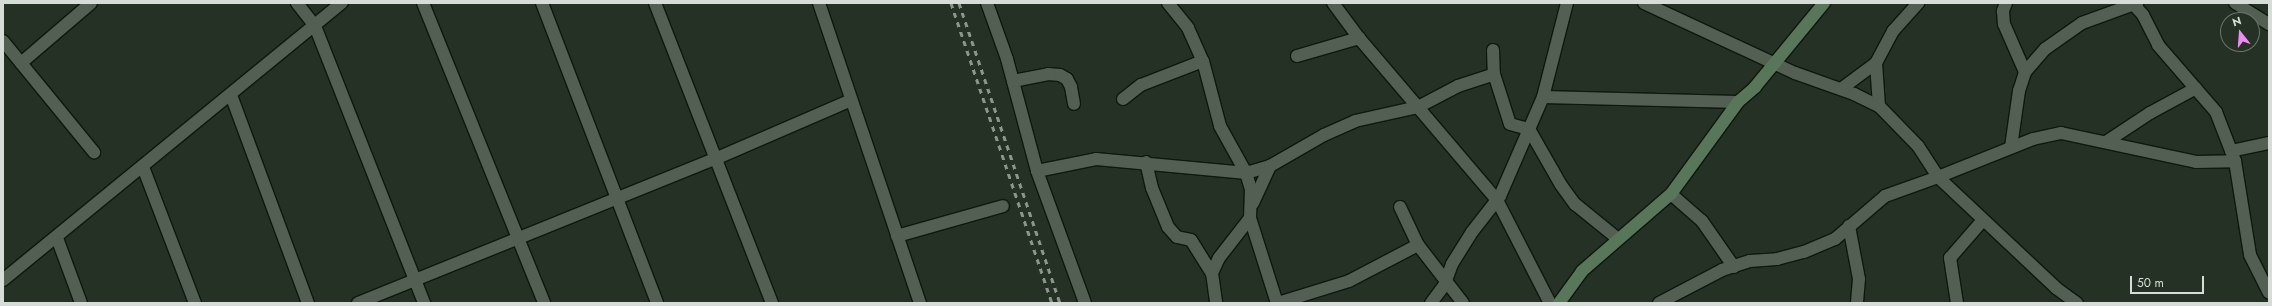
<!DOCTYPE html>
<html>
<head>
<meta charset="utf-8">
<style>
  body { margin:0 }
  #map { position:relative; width:2272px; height:306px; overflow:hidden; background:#253125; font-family:Jost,sans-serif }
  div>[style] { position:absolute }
  .roads { filter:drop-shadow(1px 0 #0d180e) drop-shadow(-1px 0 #0d180e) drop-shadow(0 1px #0d180e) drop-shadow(0 -1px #0d180e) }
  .street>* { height:12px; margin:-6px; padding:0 6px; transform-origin:6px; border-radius:6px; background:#525f52 }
  .secondary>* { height:12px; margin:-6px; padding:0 6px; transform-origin:6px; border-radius:6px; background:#58775a }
  .rail>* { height:3px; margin-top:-1.5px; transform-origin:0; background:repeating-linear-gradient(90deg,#8d968d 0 5px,transparent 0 10px) }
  span { translate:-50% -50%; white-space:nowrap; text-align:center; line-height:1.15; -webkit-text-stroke:4px #253125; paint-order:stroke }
  .frame { position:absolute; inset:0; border:4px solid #d6ddd6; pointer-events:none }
  .north { position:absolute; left:2220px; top:12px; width:40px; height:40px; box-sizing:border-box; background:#253125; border:1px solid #6c766c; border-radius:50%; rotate:343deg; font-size:11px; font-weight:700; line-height:16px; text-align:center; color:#d6ddd6 }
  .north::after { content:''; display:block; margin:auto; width:14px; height:18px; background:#f08bf5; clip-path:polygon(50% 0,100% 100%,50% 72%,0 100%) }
  .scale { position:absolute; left:2130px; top:276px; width:74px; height:18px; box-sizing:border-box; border:2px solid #d6ddd6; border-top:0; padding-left:5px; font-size:12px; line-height:14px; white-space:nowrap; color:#d6ddd6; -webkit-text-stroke:3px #253125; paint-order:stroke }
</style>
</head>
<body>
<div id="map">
  <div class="roads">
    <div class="street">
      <i style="left:297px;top:3px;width:29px;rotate:52deg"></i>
      <i style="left:315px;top:26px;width:298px;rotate:68.5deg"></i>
      <i style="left:423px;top:3px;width:323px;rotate:68deg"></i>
      <i style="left:542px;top:3px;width:321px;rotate:69deg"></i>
      <i style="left:655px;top:3px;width:322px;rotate:68.7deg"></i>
      <i style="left:819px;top:3px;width:317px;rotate:71.4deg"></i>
      <i style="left:987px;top:3px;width:59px;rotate:70.3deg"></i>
      <i style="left:1007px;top:59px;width:116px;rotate:75deg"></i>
      <i style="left:1037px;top:171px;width:140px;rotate:70deg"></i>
      <i style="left:1168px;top:3px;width:32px;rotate:51deg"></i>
      <i style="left:1188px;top:28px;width:36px;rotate:66deg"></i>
      <i style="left:1203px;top:61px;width:67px;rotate:75.3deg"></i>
      <i style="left:1220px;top:126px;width:54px;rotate:61deg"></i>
      <i style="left:1246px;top:173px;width:17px;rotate:73deg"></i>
      <i style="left:1251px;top:189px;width:29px;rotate:92deg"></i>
      <i style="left:1250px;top:218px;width:51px;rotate:127.8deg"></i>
      <i style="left:1219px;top:258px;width:17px;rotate:115deg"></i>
      <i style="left:1212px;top:273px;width:30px;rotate:82deg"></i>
      <i style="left:1333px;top:3px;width:44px;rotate:53.4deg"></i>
      <i style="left:1359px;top:38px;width:213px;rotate:49.6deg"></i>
      <i style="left:1497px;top:200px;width:116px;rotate:62.8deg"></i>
      <i style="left:1644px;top:3px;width:166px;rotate:24.9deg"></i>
      <i style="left:1795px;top:73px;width:63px;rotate:19.6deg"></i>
      <i style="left:1854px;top:94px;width:28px;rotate:26deg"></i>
      <i style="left:1879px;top:106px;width:56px;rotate:45.7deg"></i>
      <i style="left:1918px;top:146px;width:37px;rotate:57deg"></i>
      <i style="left:1938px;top:177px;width:162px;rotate:43.2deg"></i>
      <i style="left:2056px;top:288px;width:26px;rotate:36deg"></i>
      <i style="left:2006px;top:3px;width:9px;rotate:111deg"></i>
      <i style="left:2003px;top:11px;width:13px;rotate:86deg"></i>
      <i style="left:2004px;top:24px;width:52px;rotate:66.4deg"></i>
      <i style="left:2132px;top:3px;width:16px;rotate:47deg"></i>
      <i style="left:2143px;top:15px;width:34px;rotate:63deg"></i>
      <i style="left:2158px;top:45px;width:89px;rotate:49.1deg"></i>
      <i style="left:2216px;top:112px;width:53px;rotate:68.8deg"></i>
      <i style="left:2235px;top:161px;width:95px;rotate:80.9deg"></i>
      <i style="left:2250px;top:255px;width:42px;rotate:63.4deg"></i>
      <i style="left:2235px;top:3px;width:40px;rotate:32deg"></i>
      <i style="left:3px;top:41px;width:144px;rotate:50.7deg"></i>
      <i style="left:1493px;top:50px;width:24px;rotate:88deg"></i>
      <i style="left:1494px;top:74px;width:52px;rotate:72.3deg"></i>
      <i style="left:1510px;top:124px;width:20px;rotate:15deg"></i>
      <i style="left:1529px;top:129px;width:64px;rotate:60.3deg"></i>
      <i style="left:1561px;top:185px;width:24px;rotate:54deg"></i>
      <i style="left:1575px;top:204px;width:55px;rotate:39.1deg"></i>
      <i style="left:1297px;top:56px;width:65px;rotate:-16.2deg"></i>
      <i style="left:21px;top:63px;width:92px;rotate:-40.6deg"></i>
      <i style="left:1876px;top:63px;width:43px;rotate:86deg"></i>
      <i style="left:1013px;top:81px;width:36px;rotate:-11deg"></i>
      <i style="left:1048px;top:74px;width:12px;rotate:5deg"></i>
      <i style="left:1060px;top:75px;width:8px;rotate:30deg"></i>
      <i style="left:1067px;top:79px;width:9px;rotate:63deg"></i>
      <i style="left:1071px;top:87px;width:17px;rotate:80deg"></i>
      <i style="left:1841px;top:89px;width:44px;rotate:-36.6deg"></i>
      <i style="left:1876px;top:63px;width:36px;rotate:-62deg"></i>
      <i style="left:1893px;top:31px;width:38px;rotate:-48deg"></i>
      <i style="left:231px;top:95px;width:222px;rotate:69.7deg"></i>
      <i style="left:1543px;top:97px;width:195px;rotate:1.5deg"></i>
      <i style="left:1123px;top:99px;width:23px;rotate:-38deg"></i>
      <i style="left:1141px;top:85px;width:66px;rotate:-21.2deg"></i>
      <i style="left:2106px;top:142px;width:53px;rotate:-33.4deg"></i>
      <i style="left:2150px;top:113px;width:52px;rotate:-28.5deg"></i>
      <i style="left:2011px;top:147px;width:57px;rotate:-81.9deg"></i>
      <i style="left:2019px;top:91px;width:20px;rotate:-72deg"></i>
      <i style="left:2025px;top:72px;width:30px;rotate:-49deg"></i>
      <i style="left:2045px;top:49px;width:45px;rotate:-35.1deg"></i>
      <i style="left:2082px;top:23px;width:59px;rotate:-20deg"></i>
      <i style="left:2231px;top:151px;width:39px;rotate:-12deg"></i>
      <i style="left:1146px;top:162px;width:27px;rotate:77deg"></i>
      <i style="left:1152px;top:188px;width:42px;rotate:67.7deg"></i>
      <i style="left:1168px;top:227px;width:13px;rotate:48deg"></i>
      <i style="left:1177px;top:237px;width:14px;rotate:12deg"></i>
      <i style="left:1191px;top:240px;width:39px;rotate:58deg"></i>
      <i style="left:143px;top:167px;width:146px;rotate:69.1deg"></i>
      <i style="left:1037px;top:171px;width:60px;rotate:-11.5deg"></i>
      <i style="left:1096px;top:159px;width:151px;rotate:5.3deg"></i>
      <i style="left:1246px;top:173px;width:25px;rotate:-16deg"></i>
      <i style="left:1270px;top:166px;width:62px;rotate:-29.9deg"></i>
      <i style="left:1324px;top:135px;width:34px;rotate:-24deg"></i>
      <i style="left:1355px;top:121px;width:65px;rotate:-12.5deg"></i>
      <i style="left:1418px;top:107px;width:45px;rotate:-27.7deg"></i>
      <i style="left:1458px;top:86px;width:38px;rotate:-18deg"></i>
      <i style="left:1671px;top:194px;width:41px;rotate:41.1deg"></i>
      <i style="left:1702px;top:221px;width:56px;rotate:55.2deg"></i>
      <i style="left:1253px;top:203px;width:41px;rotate:-65.3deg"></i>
      <i style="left:1400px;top:207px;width:42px;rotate:64.7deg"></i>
      <i style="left:1418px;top:245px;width:73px;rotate:52.2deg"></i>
      <i style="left:1250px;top:218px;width:89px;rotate:72.4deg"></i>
      <i style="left:1849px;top:226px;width:54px;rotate:79.3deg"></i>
      <i style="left:1859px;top:279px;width:24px;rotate:95deg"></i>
      <i style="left:897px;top:236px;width:110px;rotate:-15.8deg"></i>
      <i style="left:57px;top:238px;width:69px;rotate:69.7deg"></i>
      <i style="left:3px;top:280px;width:438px;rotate:-39.3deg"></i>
      <i style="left:358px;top:303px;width:387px;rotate:-22deg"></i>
      <i style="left:717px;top:158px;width:146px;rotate:-23.4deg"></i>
      <i style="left:1278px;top:303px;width:74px;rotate:-17.2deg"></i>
      <i style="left:1349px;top:281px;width:78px;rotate:-27.6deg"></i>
      <i style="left:1431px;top:303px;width:21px;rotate:-53deg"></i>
      <i style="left:1444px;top:286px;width:23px;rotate:-70deg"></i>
      <i style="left:1452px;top:264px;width:38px;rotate:-58deg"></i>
      <i style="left:1472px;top:232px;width:46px;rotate:-52.1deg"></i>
      <i style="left:1500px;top:196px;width:108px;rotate:-66.5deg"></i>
      <i style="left:1543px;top:97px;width:97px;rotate:-75.7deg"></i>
      <i style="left:1659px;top:303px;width:71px;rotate:-27.6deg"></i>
      <i style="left:1722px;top:270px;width:29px;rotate:-18deg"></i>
      <i style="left:1750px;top:261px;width:27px;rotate:-4deg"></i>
      <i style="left:1777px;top:259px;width:28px;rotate:-15deg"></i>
      <i style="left:1804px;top:252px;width:34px;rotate:-23deg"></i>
      <i style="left:1835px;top:239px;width:66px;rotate:-40.7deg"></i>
      <i style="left:1885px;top:196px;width:56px;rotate:-19.7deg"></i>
      <i style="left:1938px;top:177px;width:102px;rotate:-21.8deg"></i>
      <i style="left:2033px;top:139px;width:29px;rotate:-12deg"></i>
      <i style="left:2061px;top:133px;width:138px;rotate:12.1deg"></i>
      <i style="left:2196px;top:162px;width:39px;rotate:-1deg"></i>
      <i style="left:1957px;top:303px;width:46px;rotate:-98.8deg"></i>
      <i style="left:1950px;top:258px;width:50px;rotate:-49deg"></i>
    </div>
    <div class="secondary">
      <i style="left:1559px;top:303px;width:39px;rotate:-54deg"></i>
      <i style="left:1582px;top:271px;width:118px;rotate:-40.9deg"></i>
      <i style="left:1671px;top:194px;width:114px;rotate:-53.9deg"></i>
      <i style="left:1738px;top:102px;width:23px;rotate:-41deg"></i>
      <i style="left:1755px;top:87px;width:109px;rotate:-50.6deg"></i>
    </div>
  </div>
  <div class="rail">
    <i style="left:951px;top:3px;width:317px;rotate:71.4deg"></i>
    <i style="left:959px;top:3px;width:317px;rotate:71.4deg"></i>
  </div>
  <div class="frame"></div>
  <div class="north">N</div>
  <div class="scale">50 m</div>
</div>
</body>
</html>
